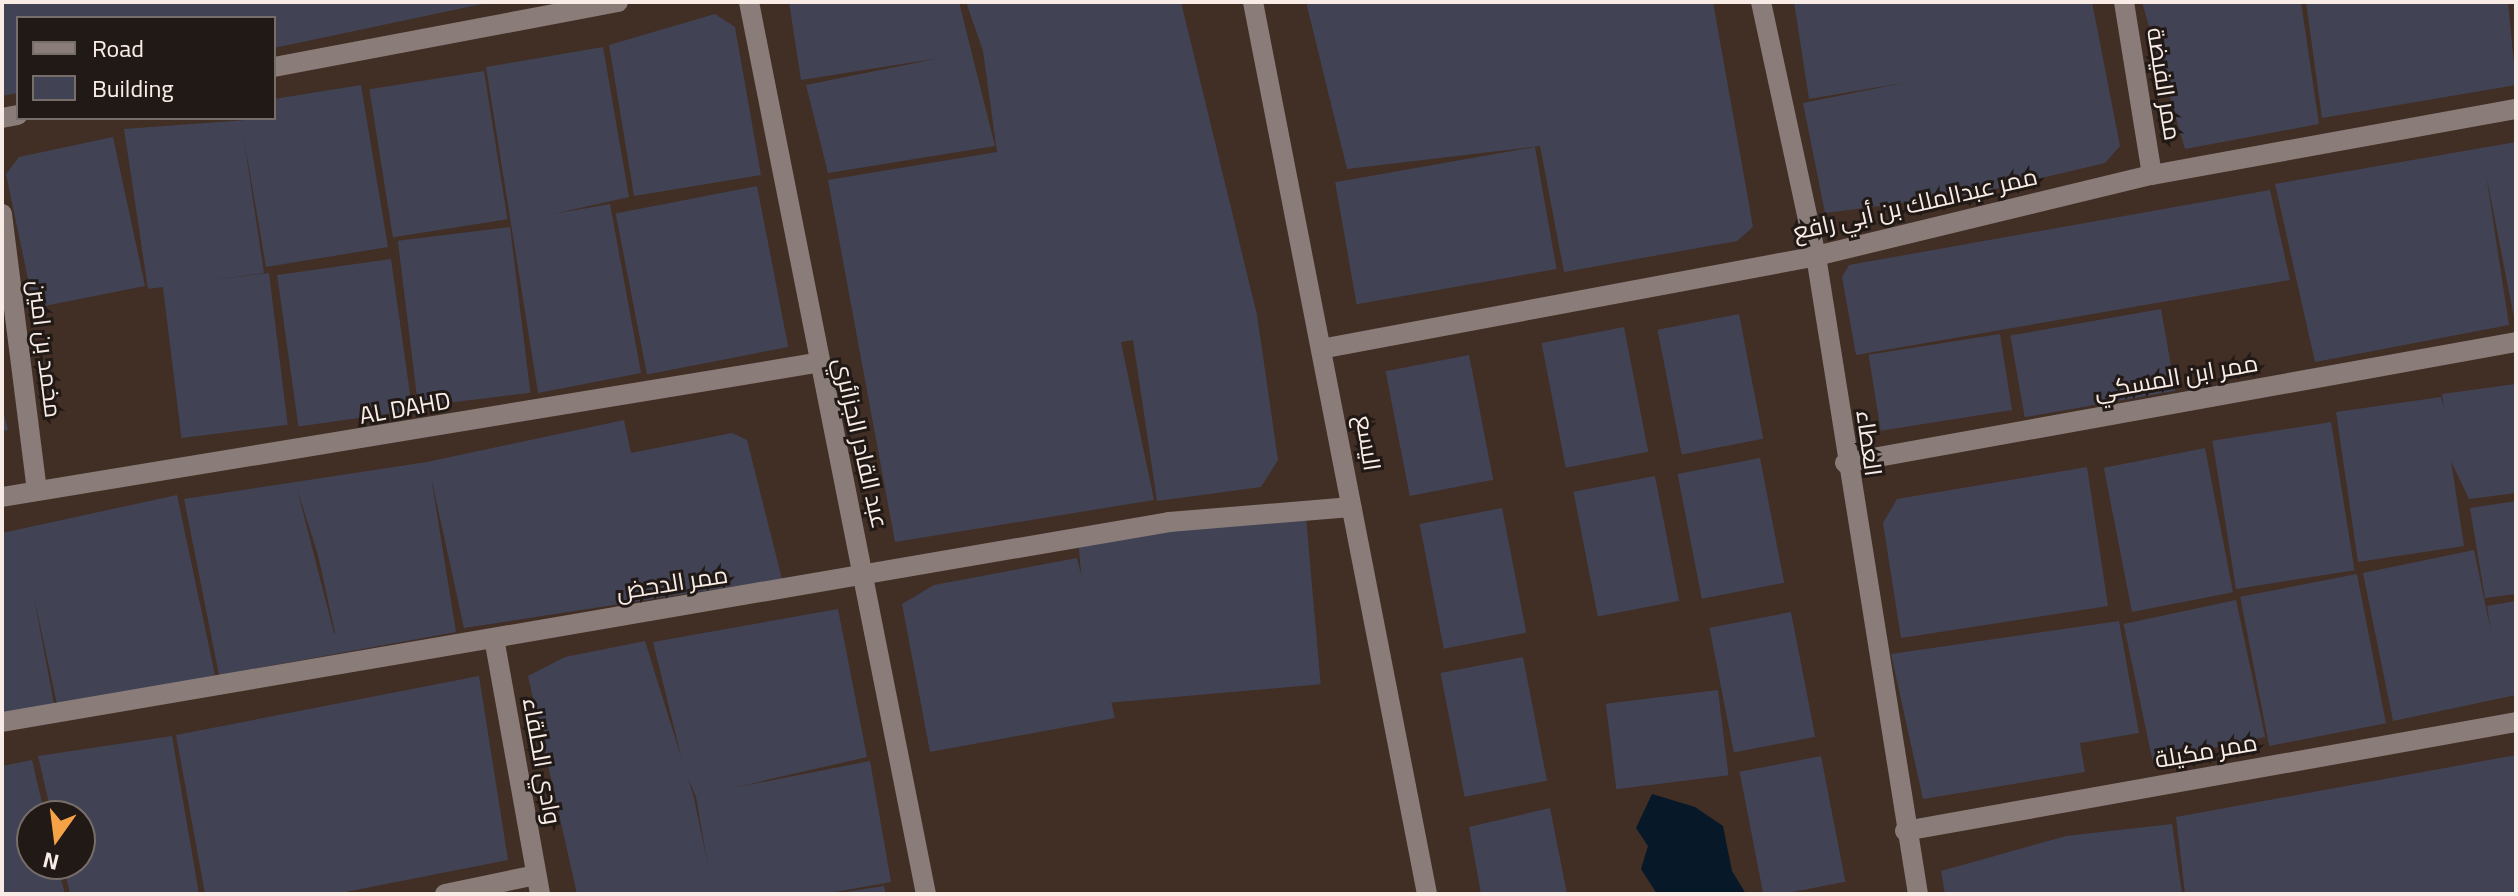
<!DOCTYPE html>
<html>
<head>
<meta charset="utf-8">
<style>
  body { margin:0 }
  #map { position:relative; width:2518px; height:896px; overflow:hidden; background:#412e25; font-family:Georgia,Cairo,serif }
  div>[style] { position:absolute }
  .water>* { inset:0; background:#071828 }
  .building>* { inset:0; background:#414355; transform-origin:0 0 }
  .minor>* { height:20px; margin:-10px; padding:0 10px; transform-origin:10px; border-radius:10px; background:#8a7c79 }
  span { translate:-50% -50%; white-space:nowrap; text-align:center; line-height:1.15; -webkit-text-stroke:6px #211915; paint-order:stroke }
  .street-label { font-size:24px; color:#f9ece7 }
  .frame { position:absolute; inset:0; border:4px solid #f9ece7; pointer-events:none }
  .legend { position:absolute; left:16px; top:16px; width:260px; height:104px; box-sizing:border-box; background:#211915; border:2px solid #776d69; margin:0; padding:10px 14px; list-style:none; font-size:24px; color:#f9ece7 }
  .legend li { display:flex; align-items:center; gap:16px; height:40px }
  .legend b { width:40px; border:2px solid #776d69 }
  .north { position:absolute; left:16px; top:800px; width:80px; height:80px; box-sizing:border-box; background:#211915; border:2px solid #776d69; border-radius:50%; rotate:194deg; font-size:22px; font-weight:700; line-height:32px; text-align:center; color:#f9ece7 }
  .north::after { content:''; display:block; margin:auto; width:28px; height:36px; background:#f6a247; clip-path:polygon(50% 0,100% 100%,50% 72%,0 100%) }
</style>
</head>
<body>
<div id="map">
  <div class="water">
    <i style="clip-path:polygon(1652px 794px,1695px 807px,1723px 826px,1732px 871px,1746px 894px,1657px 894px,1641px 869px,1648px 846px,1636px 828px)"></i>
  </div>
  <div class="building">
    <i style="clip-path:polygon(2px 2px,482px 2px,482px 4px,274px 48px,274px 18px,18px 18px,18px 93px,2px 96px)"></i>
    <i style="clip-path:polygon(789px 2px,959px 2px,995px 146px,828px 173px,806px 85px,940px 58px,801px 80px)"></i>
    <i style="clip-path:polygon(966px 2px,1181px 2px,1257px 315px,1278px 460px,1261px 487px,1157px 501px,1133px 340px,1121px 342px,1154px 500px,895px 542px,828px 180px,997px 152px,983px 51px)"></i>
    <i style="clip-path:polygon(1306px 2px,1713px 2px,1753px 227px,1737px 241px,1564px 272px,1540px 146px,1347px 169px)"></i>
    <i style="clip-path:polygon(1794px 2px,2092px 2px,2120px 146px,2105px 163px,1973px 194px,1825px 213px,1803px 103px,1908px 82px,1809px 99px)"></i>
    <i style="clip-path:polygon(2142px 2px,2301px 2px,2319px 124px,2185px 149px)"></i>
    <i style="clip-path:polygon(2306px 2px,2508px 2px,2516px 85px,2322px 118px)"></i>
    <i style="clip-path:polygon(715px 14px,735px 27px,761px 175px,634px 196px,609px 45px)"></i>
    <i style="clip-path:polygon(603px 47px,629px 197px,553px 214px,610px 204px,641px 373px,538px 393px,486px 67px)"></i>
    <i style="left:484px;top:71px;width:150px;height:116px;rotate:81deg"></i>
    <i style="clip-path:polygon(361px 85px,388px 247px,266px 267px,243px 133px,264px 273px,148px 289px,124px 129px,274px 118px,274px 99px)"></i>
    <i style="clip-path:polygon(113px 137px,145px 286px,34px 308px,6px 174px,19px 157px)"></i>
    <i style="clip-path:polygon(2516px 142px,2516px 328px,2486px 174px,2509px 325px,2315px 362px,2275px 184px)"></i>
    <i style="left:1535px;top:147px;width:124px;height:203px;rotate:80deg"></i>
    <i style="left:757px;top:186px;width:164px;height:144px;rotate:79deg"></i>
    <i style="clip-path:polygon(2270px 190px,2290px 280px,1856px 355px,1842px 277px,1849px 265px)"></i>
    <i style="left:510px;top:227px;width:167px;height:113px;rotate:83deg"></i>
    <i style="left:391px;top:259px;width:153px;height:115px;rotate:82deg"></i>
    <i style="left:269px;top:273px;width:153px;height:107px;rotate:83deg"></i>
    <i style="left:2161px;top:309px;width:83px;height:153px;rotate:80deg"></i>
    <i style="left:1739px;top:314px;width:127px;height:83px;rotate:79deg"></i>
    <i style="left:1624px;top:327px;width:127px;height:84px;rotate:79deg"></i>
    <i style="left:2000px;top:334px;width:77px;height:133px;rotate:81deg"></i>
    <i style="left:1469px;top:355px;width:127px;height:85px;rotate:79deg"></i>
    <i style="clip-path:polygon(2516px 384px,2516px 493px,2469px 499px,2451px 461px,2464px 546px,2358px 562px,2336px 412px,2441px 397px,2444px 408px,2442px 394px)"></i>
    <i style="clip-path:polygon(2px 405px,8px 430px,2px 431px)"></i>
    <i style="clip-path:polygon(evenodd,624px 420px,631px 453px,732px 433px,747px 440px,782px 579px,464px 628px,431px 477px,456px 632px,219px 675px,184px 499px,427px 462px,624px 420px,297px 489px,318px 555px,335px 633px,334px 633px,297px 489px)"></i>
    <i style="left:2331px;top:422px;width:150px;height:120px;rotate:81deg"></i>
    <i style="left:2205px;top:448px;width:147px;height:103px;rotate:79deg"></i>
    <i style="left:1760px;top:458px;width:127px;height:84px;rotate:79deg"></i>
    <i style="clip-path:polygon(2087px 467px,2108px 606px,1901px 638px,1883px 523px,1897px 499px)"></i>
    <i style="left:1655px;top:476px;width:127px;height:83px;rotate:79deg"></i>
    <i style="clip-path:polygon(177px 495px,215px 675px,58px 709px,33px 592px,54px 704px,2px 715px,2px 533px)"></i>
    <i style="clip-path:polygon(2516px 501px,2516px 594px,2485px 598px,2470px 508px)"></i>
    <i style="left:1502px;top:508px;width:127px;height:84px;rotate:79deg"></i>
    <i style="left:1306px;top:517px;width:168px;height:229px;rotate:85deg"></i>
    <i style="clip-path:polygon(2474px 550px,2491px 632px,2487px 606px,2516px 601px,2516px 695px,2393px 721px,2363px 573px)"></i>
    <i style="clip-path:polygon(1077px 558px,1115px 718px,930px 752px,902px 604px,934px 585px)"></i>
    <i style="left:2357px;top:574px;width:152px;height:119px;rotate:79deg"></i>
    <i style="left:2236px;top:600px;width:140px;height:115px;rotate:78deg"></i>
    <i style="clip-path:polygon(evenodd,838px 609px,867px 757px,732px 788px,870px 761px,891px 882px,824px 894px,577px 894px,528px 676px,565px 657px,645px 641px,682px 760px,653px 642px,838px 609px,688px 778px,696px 797px,708px 866px,694px 798px,688px 778px)"></i>
    <i style="left:1791px;top:612px;width:127px;height:83px;rotate:79deg"></i>
    <i style="clip-path:polygon(2119px 621px,2139px 733px,2080px 743px,2085px 772px,1923px 799px,1891px 654px)"></i>
    <i style="left:1523px;top:657px;width:126px;height:84px;rotate:79deg"></i>
    <i style="clip-path:polygon(479px 676px,508px 860px,335px 894px,205px 894px,176px 735px)"></i>
    <i style="left:1718px;top:690px;width:86px;height:113px;rotate:83deg"></i>
    <i style="clip-path:polygon(172px 736px,199px 894px,70px 894px,63px 864px,80px 864px,80px 816px,52px 816px,38px 756px)"></i>
    <i style="clip-path:polygon(2516px 755px,2516px 894px,2185px 894px,2176px 817px)"></i>
    <i style="left:1821px;top:756px;width:128px;height:83px;rotate:79deg"></i>
    <i style="clip-path:polygon(32px 760px,45px 816px,32px 816px,32px 864px,57px 864px,65px 894px,2px 894px,2px 766px)"></i>
    <i style="clip-path:polygon(1550px 808px,1567px 894px,1481px 894px,1469px 827px)"></i>
    <i style="clip-path:polygon(2172px 824px,2182px 894px,1945px 894px,1941px 871px,2066px 836px)"></i>
    <i style="clip-path:polygon(884px 886px,886px 894px,845px 894px,845px 892px)"></i>
  </div>
  <div class="minor">
    <i style="left:749px;top:2px;width:909px;rotate:78.78deg"></i>
    <i style="left:1253px;top:2px;width:909px;rotate:78.96deg"></i>
    <i style="left:1761px;top:2px;width:260px;rotate:77.8deg"></i>
    <i style="left:1816px;top:256px;width:646px;rotate:80.92deg"></i>
    <i style="left:2124px;top:2px;width:175px;rotate:80.8deg"></i>
    <i style="left:274px;top:67px;width:350px;rotate:-10.7deg"></i>
    <i style="left:2px;top:118px;width:16px;rotate:-11deg"></i>
    <i style="left:2px;top:214px;width:279px;rotate:82.8deg"></i>
    <i style="left:1326px;top:348px;width:499px;rotate:-10.6deg"></i>
    <i style="left:1816px;top:256px;width:346px;rotate:-13.6deg"></i>
    <i style="left:2152px;top:175px;width:370px;rotate:-10.3deg"></i>
    <i style="left:1845px;top:463px;width:682px;rotate:-10.22deg"></i>
    <i style="left:2px;top:497px;width:825px;rotate:-9.35deg"></i>
    <i style="left:494px;top:638px;width:260px;rotate:79.8deg"></i>
    <i style="left:2px;top:722px;width:1184px;rotate:-9.72deg"></i>
    <i style="left:1169px;top:522px;width:183px;rotate:-4.7deg"></i>
    <i style="left:1905px;top:831px;width:621px;rotate:-10.11deg"></i>
    <i style="left:445px;top:894px;width:93px;rotate:-11.8deg"></i>
  </div>
  <div class="street-label">
    <span style="left:2164px;top:84px;rotate:81deg">ممر الفيضة</span>
    <span style="left:1915px;top:204px;rotate:-13deg">ممر عبدالملك بن أبي رافع</span>
    <span style="left:45px;top:349px;rotate:83deg">مخمد بن امين</span>
    <span style="left:2176px;top:377px;rotate:-10deg">ممر ابن المسكي</span>
    <span style="left:405px;top:408px;rotate:-10deg">AL DAHD</span>
    <span style="left:861px;top:443px;rotate:77deg">عبد القادر الجزائري</span>
    <span style="left:1368px;top:443px;rotate:81deg">اليسع</span>
    <span style="left:1869px;top:443px;rotate:82deg">العطاء</span>
    <span style="left:672px;top:583px;rotate:-9deg">ممر الدحض</span>
    <span style="left:2206px;top:751px;rotate:-10deg">ممر مكيلة</span>
    <span style="left:542px;top:761px;rotate:80deg">وادي الحلقاء</span>
  </div>
  <div class="frame"></div>
  <ul class="legend">
  <li><b style="height:10px;background:#8a7c79"></b>Road</li>
  <li><b style="height:22px;background:#414355"></b>Building</li>
  </ul>
  <div class="north">N</div>
</div>
</body>
</html>
